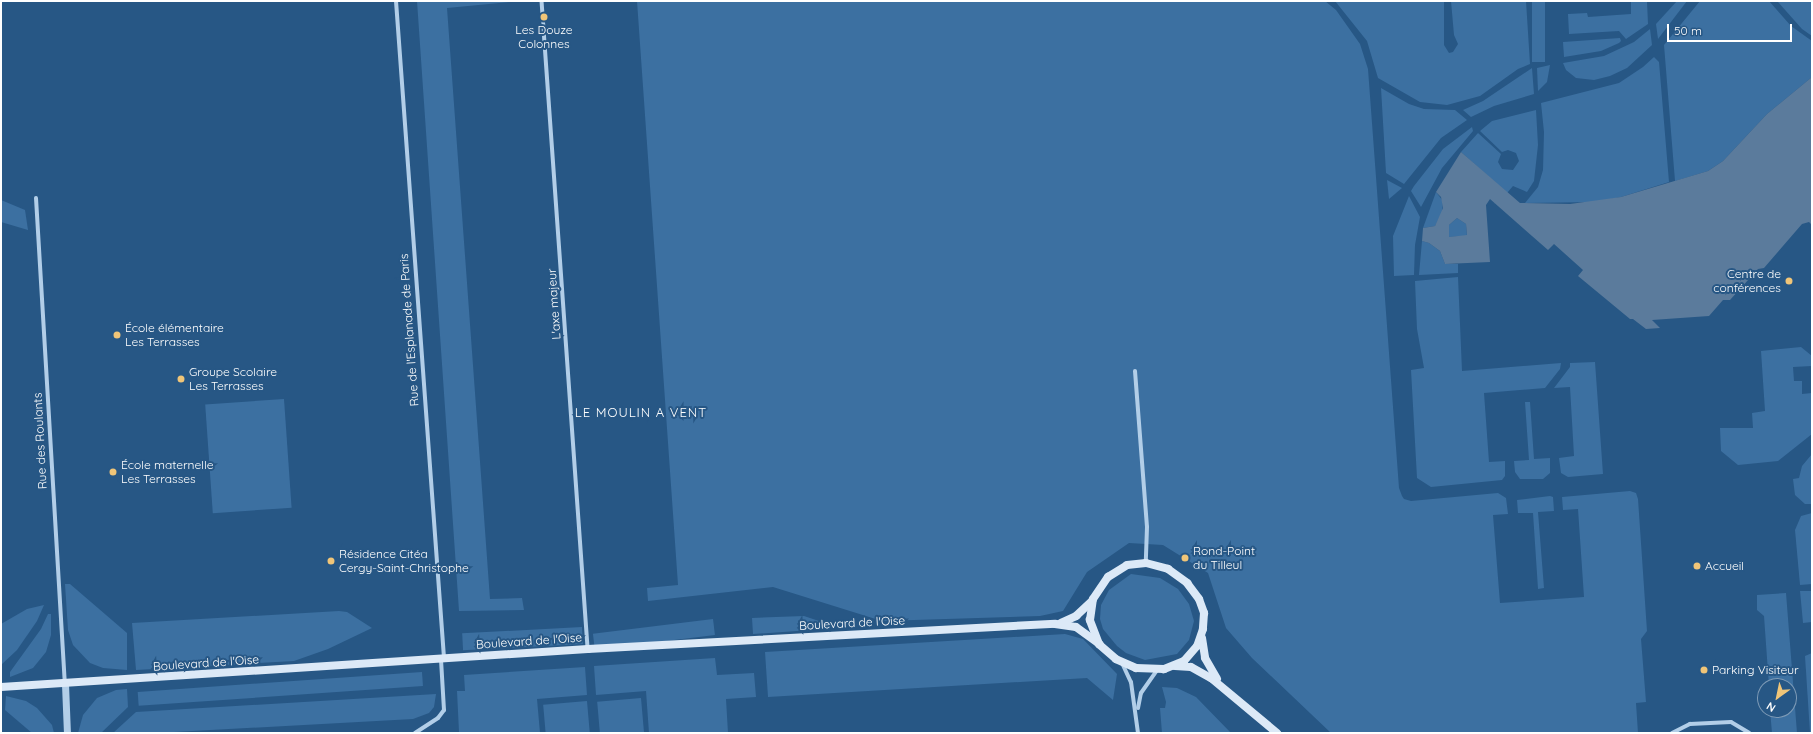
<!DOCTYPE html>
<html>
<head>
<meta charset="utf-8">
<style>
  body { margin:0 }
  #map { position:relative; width:1813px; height:734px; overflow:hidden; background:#275785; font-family:Quicksand,sans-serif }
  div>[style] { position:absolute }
  .green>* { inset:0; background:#3c70a1; transform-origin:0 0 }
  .water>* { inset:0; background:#5b7b9c }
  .pedestrian>* { height:3.5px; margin:-1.75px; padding:0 1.75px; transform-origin:1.75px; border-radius:1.75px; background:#b2cee8 }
  .minor>* { height:4px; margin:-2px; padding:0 2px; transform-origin:2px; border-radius:2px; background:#b2cee8 }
  .tertiary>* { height:7px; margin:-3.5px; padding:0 3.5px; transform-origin:3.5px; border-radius:3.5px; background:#b2cee8 }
  .secondary>* { height:8px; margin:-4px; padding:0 4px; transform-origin:4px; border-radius:4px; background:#dce9f7 }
  .dots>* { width:11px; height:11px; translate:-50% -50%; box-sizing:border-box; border:2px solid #275785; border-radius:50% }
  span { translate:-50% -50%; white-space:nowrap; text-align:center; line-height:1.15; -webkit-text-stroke:4px #275785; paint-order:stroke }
  .poi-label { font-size:12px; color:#fff }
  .right { translate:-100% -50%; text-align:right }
  .left { translate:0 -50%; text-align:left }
  .street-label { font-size:12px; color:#fff }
  .neighbourhood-label { font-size:13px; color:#fff; letter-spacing:1px }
  .frame { position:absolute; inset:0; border:2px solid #fff; pointer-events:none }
  .north { position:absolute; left:1757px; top:678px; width:40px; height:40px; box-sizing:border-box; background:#275785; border:1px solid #7d9ab6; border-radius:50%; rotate:213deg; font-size:11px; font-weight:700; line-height:16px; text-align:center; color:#fff }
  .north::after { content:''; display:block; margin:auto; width:14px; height:18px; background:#f0c578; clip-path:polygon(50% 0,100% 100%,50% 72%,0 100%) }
  .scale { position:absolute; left:1667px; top:24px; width:125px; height:18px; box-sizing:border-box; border:2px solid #fff; border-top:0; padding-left:5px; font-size:12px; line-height:14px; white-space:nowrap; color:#fff; -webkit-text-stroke:3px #275785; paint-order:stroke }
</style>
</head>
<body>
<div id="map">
  <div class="green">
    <i style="clip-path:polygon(417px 1px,522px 1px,447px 8px,490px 599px,522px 598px,524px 610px,459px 611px)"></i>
    <i style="clip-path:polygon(637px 1px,1325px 1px,1336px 10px,1360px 44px,1368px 69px,1399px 488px,1402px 496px,1404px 499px,1411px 501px,1498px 493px,1506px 498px,1508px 514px,1493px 515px,1500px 603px,1584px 597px,1578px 509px,1563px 510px,1562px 497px,1630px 491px,1636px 493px,1638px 499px,1647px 631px,1641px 639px,1646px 702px,1636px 703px,1638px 733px,1331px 733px,1252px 658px,1226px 628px,1208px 573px,1163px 545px,1129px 543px,1087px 572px,1063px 611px,1040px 616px,882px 621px,773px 587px,648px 601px,647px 588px,678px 585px)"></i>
    <i style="clip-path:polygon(1335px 1px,1444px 1px,1444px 45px,1449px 53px,1453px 52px,1458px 44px,1454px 35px,1451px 1px,1526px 1px,1530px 64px,1518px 69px,1480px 96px,1447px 105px,1420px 102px,1378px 78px,1367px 41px)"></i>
    <i style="left:1532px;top:1px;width:13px;height:61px"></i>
    <i style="clip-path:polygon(1631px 1px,1647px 1px,1648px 24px,1626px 39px,1619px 31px,1569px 34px,1568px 14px,1587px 13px,1588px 17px,1631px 14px)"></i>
    <i style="clip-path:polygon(1677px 1px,1687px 1px,1658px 39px,1656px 24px)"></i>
    <i style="clip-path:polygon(1700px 1px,1769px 1px,1791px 26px,1812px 41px,1812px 77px,1767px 114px,1723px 161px,1708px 171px,1675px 181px,1664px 45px)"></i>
    <i style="clip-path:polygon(1777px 1px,1812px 1px,1812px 36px,1802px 29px)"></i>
    <i style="clip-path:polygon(1650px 29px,1652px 45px,1627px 68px,1610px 76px,1594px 80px,1576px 78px,1566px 70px,1563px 63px,1604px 56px,1634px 42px)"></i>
    <i style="clip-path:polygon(1620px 38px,1621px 41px,1619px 43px,1601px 51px,1564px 57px,1563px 42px)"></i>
    <i style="clip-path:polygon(1654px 57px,1659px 62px,1669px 182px,1621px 197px,1596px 202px,1525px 203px,1538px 187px,1543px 170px,1544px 132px,1541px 103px,1619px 83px,1643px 67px)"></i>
    <i style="clip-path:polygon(1550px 65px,1547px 82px,1538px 91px,1537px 68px)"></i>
    <i style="clip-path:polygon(1532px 68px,1534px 94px,1494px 106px,1471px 117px,1463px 110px,1483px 101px)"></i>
    <i style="clip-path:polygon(1381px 88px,1409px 104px,1424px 109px,1455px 110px,1467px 120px,1441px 138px,1404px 184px,1386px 173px)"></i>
    <i style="clip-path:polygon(1536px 110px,1538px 145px,1534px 181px,1527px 192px,1513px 186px,1507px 193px,1461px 152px,1478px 133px,1501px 154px,1498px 162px,1502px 169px,1513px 170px,1519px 161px,1516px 153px,1508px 150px,1502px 152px,1480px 131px,1492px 121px)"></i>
    <i style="clip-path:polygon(1472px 127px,1473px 131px,1442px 168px,1421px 207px,1411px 191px,1414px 186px,1443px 149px)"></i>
    <i style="clip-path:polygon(1387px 180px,1402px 188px,1389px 199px)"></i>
    <i style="clip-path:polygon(1436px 192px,1443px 201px,1442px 213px,1435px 226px,1423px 228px)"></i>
    <i style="clip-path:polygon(1409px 196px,1420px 217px,1415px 245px,1414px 275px,1394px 276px,1393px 236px)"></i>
    <i style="clip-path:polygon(1px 200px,25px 210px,28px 230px,1px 222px)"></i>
    <i style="clip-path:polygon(1457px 218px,1466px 224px,1467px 236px,1449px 237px,1449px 225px)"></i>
    <i style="clip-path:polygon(1422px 241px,1429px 243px,1440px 251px,1445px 264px,1458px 264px,1458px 273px,1419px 275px)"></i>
    <i style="clip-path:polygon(1458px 277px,1462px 371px,1561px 363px,1560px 369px,1545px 388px,1484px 393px,1489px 462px,1505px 461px,1505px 476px,1502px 480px,1431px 487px,1417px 478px,1411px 370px,1424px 368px,1417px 329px,1415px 281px)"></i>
    <i style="clip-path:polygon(1801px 347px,1812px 356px,1812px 366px,1793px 367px,1794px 381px,1802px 381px,1802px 394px,1812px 393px,1812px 434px,1778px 461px,1738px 465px,1721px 451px,1720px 428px,1753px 428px,1752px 413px,1765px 411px,1761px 351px)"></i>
    <i style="clip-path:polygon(1595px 362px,1603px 474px,1568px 477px,1561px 473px,1559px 458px,1574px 456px,1570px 387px,1554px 388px,1570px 367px,1570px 363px)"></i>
    <i style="left:284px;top:399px;width:109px;height:79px;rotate:86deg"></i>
    <i style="clip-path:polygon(1525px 402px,1530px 402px,1534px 459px,1550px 458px,1550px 473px,1543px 479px,1520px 479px,1515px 472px,1514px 461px,1529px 460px)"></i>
    <i style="clip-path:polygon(1812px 454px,1812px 504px,1805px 504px,1795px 495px,1793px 479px,1799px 478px,1802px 466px)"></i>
    <i style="clip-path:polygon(1550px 496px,1553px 497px,1554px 511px,1538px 512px,1544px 588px,1538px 589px,1533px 513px,1518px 513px,1517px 500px)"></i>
    <i style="clip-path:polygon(1812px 513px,1812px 584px,1800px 585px,1795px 530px,1801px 516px)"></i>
    <i style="clip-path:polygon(1131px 574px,1160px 578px,1178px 589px,1189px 604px,1194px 621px,1189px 640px,1177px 654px,1145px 660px,1126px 653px,1117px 646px,1103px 629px,1100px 619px,1101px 605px,1109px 590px)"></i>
    <i style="clip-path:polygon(65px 584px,70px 584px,127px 633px,127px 670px,103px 668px,90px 663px,73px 645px,68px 630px)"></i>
    <i style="clip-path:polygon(1800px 591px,1812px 591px,1812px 622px,1803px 623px)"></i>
    <i style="clip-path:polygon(1786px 593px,1797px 733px,1772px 733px,1770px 710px,1789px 710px,1789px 686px,1769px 686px,1764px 616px,1757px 610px,1757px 595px)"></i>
    <i style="clip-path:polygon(44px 605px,37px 621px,17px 650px,1px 665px,1px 624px,27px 609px)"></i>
    <i style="clip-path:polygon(339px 611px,347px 612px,372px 628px,328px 649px,294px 661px,136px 670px,132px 623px)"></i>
    <i style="clip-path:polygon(48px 614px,51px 614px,51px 635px,46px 652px,33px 668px,10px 677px,10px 672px,41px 629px)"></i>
    <i style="clip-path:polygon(804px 616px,825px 623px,825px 629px,753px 634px,752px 618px)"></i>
    <i style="left:713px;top:619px;width:16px;height:121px;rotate:83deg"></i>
    <i style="left:582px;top:627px;width:17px;height:120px;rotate:87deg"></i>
    <i style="clip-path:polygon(1065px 634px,1083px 639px,1117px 674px,1113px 700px,1087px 678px,768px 697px,765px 652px)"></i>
    <i style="clip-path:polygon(1812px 653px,1812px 733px,1810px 733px,1805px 656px)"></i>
    <i style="clip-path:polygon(715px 658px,717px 675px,754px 673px,756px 697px,726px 699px,728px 733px,649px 733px,646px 691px,596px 695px,594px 666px)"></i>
    <i style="clip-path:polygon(585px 667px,587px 695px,537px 699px,540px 733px,459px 732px,457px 691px,465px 691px,464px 675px)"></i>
    <i style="left:422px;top:672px;width:14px;height:285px;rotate:86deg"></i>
    <i style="clip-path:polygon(1162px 687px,1177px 688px,1196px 697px,1231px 733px,1162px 733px,1160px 708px,1165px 708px,1166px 702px)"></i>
    <i style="clip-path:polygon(127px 689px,128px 707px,101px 733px,78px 733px,83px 715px,97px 698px,116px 690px)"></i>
    <i style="clip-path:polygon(436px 694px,434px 707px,429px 713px,413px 719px,156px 733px,113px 733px,136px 712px)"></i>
    <i style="clip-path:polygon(6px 696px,26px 701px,37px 708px,52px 725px,54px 733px,32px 733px,5px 710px)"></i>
    <i style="left:641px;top:698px;width:35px;height:44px;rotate:85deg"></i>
    <i style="left:587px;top:701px;width:32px;height:44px;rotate:85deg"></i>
  </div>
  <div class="water">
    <i style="clip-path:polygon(evenodd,1812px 77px,1812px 225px,1809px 222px,1802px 224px,1764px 268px,1758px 269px,1730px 300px,1723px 300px,1709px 316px,1652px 320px,1660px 328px,1646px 329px,1633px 319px,1630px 319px,1578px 276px,1583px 270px,1554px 244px,1548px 250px,1490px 199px,1486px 205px,1490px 262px,1445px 264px,1440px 251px,1429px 243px,1422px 241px,1423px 228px,1435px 226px,1443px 208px,1441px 197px,1436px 192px,1461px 152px,1520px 203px,1570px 204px,1621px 197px,1708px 171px,1723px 161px,1767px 114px,1812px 77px,1457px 218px,1466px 224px,1467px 235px,1449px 237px,1449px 225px,1457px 218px)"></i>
  </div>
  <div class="pedestrian">
    <i style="left:542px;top:1px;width:649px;rotate:85.93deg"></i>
  </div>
  <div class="minor">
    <i style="left:396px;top:1px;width:659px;rotate:85.82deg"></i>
    <i style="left:36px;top:198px;width:486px;rotate:86.6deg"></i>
    <i style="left:1135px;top:371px;width:156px;rotate:85.6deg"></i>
    <i style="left:1147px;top:527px;width:36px;rotate:92deg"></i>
    <i style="left:1122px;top:663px;width:21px;rotate:65deg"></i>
    <i style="left:1131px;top:682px;width:51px;rotate:82.2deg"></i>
    <i style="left:1138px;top:708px;width:15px;rotate:-79deg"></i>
    <i style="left:1141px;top:693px;width:28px;rotate:-55deg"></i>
    <i style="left:415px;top:733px;width:27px;rotate:-33deg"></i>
    <i style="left:438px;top:718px;width:10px;rotate:-53deg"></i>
    <i style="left:444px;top:710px;width:51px;rotate:-93.4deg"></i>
    <i style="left:1672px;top:733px;width:20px;rotate:-27deg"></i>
    <i style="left:1690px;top:724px;width:41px;rotate:-2.8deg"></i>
    <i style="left:1731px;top:722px;width:21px;rotate:31deg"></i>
  </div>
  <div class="tertiary">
    <i style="left:65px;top:684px;width:49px;rotate:87.7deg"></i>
  </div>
  <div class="secondary">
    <i style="left:1146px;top:563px;width:23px;rotate:15deg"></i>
    <i style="left:1168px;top:569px;width:24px;rotate:36deg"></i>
    <i style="left:1187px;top:583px;width:20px;rotate:53deg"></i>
    <i style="left:1199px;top:599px;width:15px;rotate:70deg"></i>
    <i style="left:1204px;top:613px;width:16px;rotate:94deg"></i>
    <i style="left:1203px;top:629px;width:18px;rotate:109deg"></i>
    <i style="left:1197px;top:646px;width:20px;rotate:131deg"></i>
    <i style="left:1184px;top:661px;width:22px;rotate:158deg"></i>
    <i style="left:1164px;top:669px;width:28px;rotate:-178deg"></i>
    <i style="left:1136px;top:668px;width:22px;rotate:-156deg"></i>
    <i style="left:1116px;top:659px;width:23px;rotate:-139deg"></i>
    <i style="left:1099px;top:644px;width:26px;rotate:-111deg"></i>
    <i style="left:1090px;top:620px;width:21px;rotate:-82deg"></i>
    <i style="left:1093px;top:599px;width:27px;rotate:-56deg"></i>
    <i style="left:1108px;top:577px;width:22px;rotate:-32deg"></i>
    <i style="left:1127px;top:565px;width:19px;rotate:-6deg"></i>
    <i style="left:1061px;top:623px;width:17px;rotate:-25deg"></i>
    <i style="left:1076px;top:616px;width:22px;rotate:-43deg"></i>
    <i style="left:1202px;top:638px;width:20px;rotate:81deg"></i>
    <i style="left:1205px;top:658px;width:24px;rotate:60deg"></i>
    <i style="left:1175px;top:666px;width:16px;rotate:4deg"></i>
    <i style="left:1191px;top:667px;width:23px;rotate:29deg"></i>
    <i style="left:1211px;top:678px;width:86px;rotate:39.8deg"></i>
    <i style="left:1px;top:687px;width:588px;rotate:-3.7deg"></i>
    <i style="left:588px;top:649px;width:468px;rotate:-3.1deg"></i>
    <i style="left:1055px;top:624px;width:21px;rotate:8deg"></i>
    <i style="left:1076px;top:627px;width:29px;rotate:36deg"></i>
  </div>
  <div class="dots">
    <i style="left:544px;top:17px;background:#f0c578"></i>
    <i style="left:1789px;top:281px;background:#f0c578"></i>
    <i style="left:117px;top:335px;background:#f0c578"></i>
    <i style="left:181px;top:379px;background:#f0c578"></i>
    <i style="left:113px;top:472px;background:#f0c578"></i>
    <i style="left:1185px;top:558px;background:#f0c578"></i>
    <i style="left:331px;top:561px;background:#f0c578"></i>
    <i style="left:1697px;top:566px;background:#f0c578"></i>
    <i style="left:1704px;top:670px;background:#f0c578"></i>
  </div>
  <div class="poi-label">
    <span style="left:544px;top:37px">Les Douze<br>Colonnes</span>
    <span class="right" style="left:1781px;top:281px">Centre de<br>conférences</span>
    <span class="left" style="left:125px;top:335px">École élémentaire<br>Les Terrasses</span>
    <span class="left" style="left:189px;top:379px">Groupe Scolaire<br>Les Terrasses</span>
    <span class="left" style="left:121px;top:472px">École maternelle<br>Les Terrasses</span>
    <span class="left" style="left:1193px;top:558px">Rond-Point<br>du Tilleul</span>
    <span class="left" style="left:339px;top:561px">Résidence Citéa<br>Cergy-Saint-Christophe</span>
    <span class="left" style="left:1705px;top:566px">Accueil</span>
    <span class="left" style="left:1712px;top:670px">Parking Visiteur</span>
  </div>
  <div class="street-label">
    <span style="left:554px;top:304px;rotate:-94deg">L'axe majeur</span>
    <span style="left:409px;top:330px;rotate:-94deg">Rue de l'Esplanade de Paris</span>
    <span style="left:40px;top:441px;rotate:-93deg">Rue des Roulants</span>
    <span style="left:852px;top:623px;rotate:-3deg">Boulevard de l'Oise</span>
    <span style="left:529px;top:641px;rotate:-4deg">Boulevard de l'Oise</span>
    <span style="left:206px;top:663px;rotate:-4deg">Boulevard de l'Oise</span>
  </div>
  <div class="neighbourhood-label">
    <span style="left:641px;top:412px">LE MOULIN A VENT</span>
  </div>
  <div class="frame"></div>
  <div class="north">N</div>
  <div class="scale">50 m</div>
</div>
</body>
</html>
